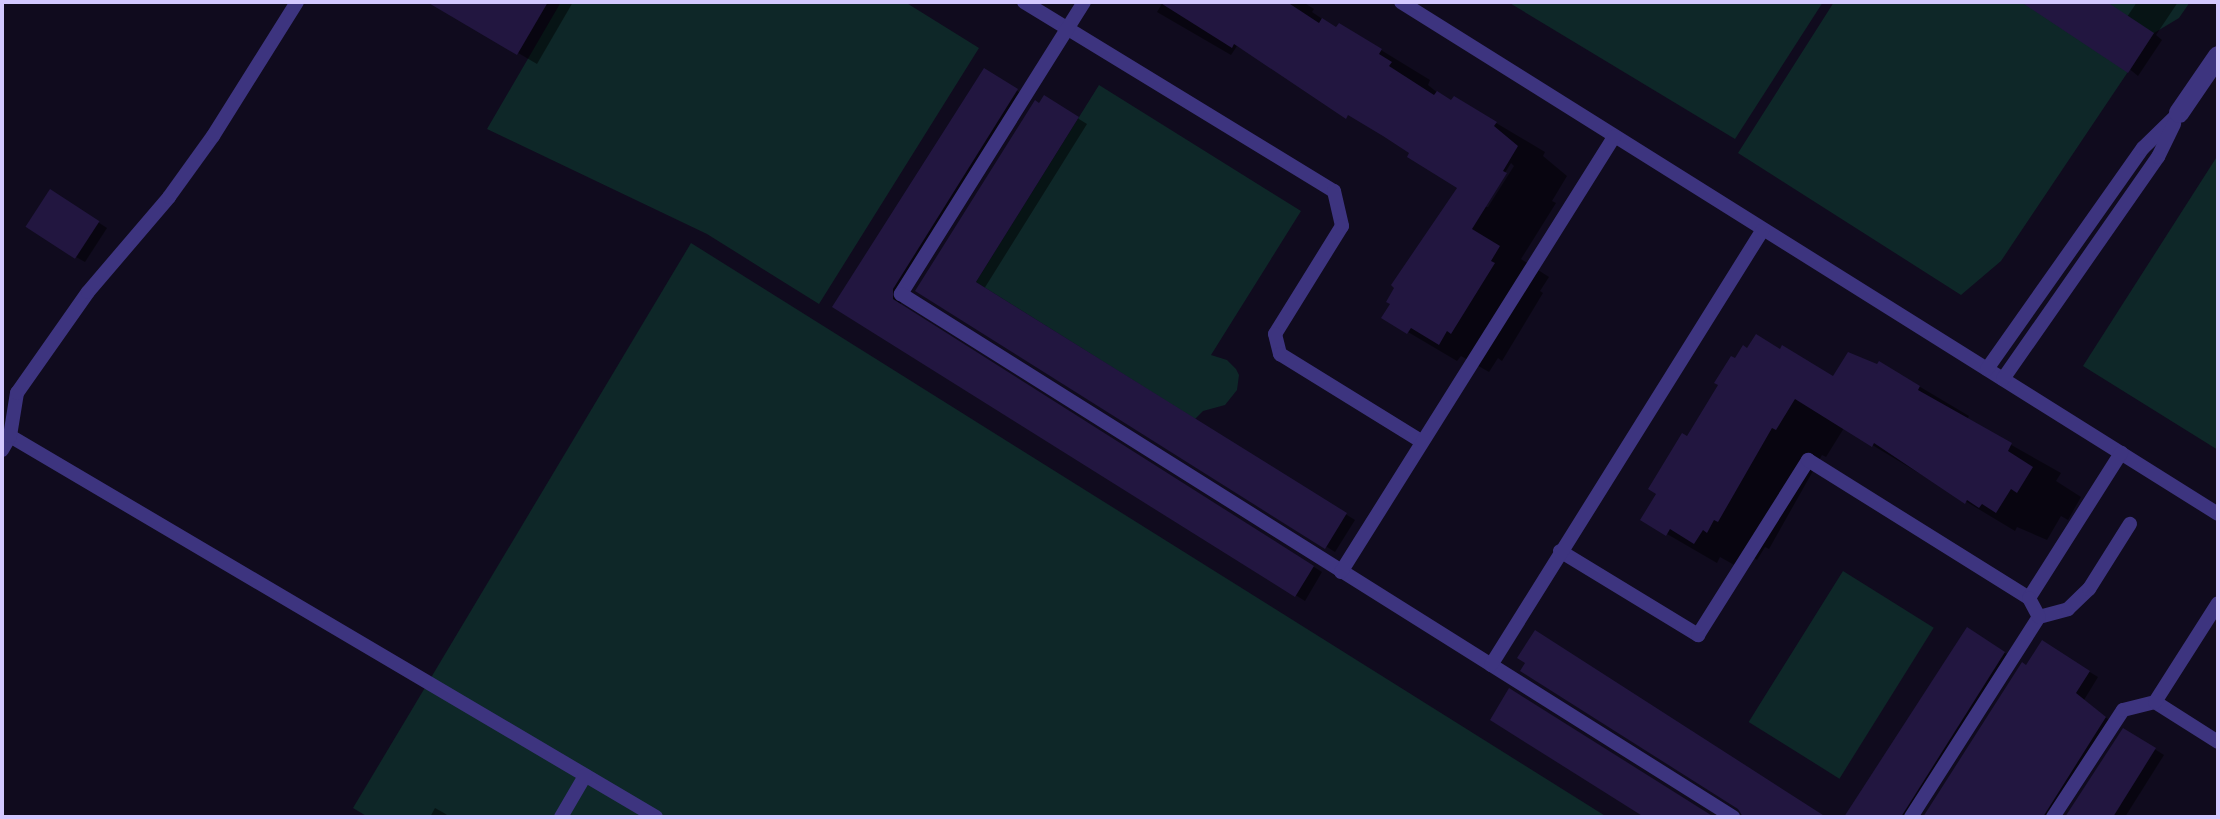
<!DOCTYPE html>
<html>
<head>
<meta charset="utf-8">
<style>
  body { margin:0 }
  #map { position:relative; width:2220px; height:819px; overflow:hidden; background:#100b1e; font-family:"PT Sans Narrow",sans-serif }
  div>[style] { position:absolute }
  .green>* { inset:0; background:#0e2728; transform-origin:0 0 }
  .shadow>* { inset:0; background:#0007 }
  .building>* { inset:0; background:#221640; transform-origin:0 0 }
  .lane>* { height:14px; margin:-7px; padding:0 7px; transform-origin:7px; border-radius:7px; background:#3d347f }
  .street>* { height:20px; margin:-10px; padding:0 10px; transform-origin:10px; border-radius:10px; background:#3d347f }
  span { translate:-50% -50%; white-space:nowrap; text-align:center; line-height:1.15; -webkit-text-stroke:6px #100b1e; paint-order:stroke }
  .frame { position:absolute; inset:0; border:4px solid #d3c8ff; pointer-events:none }
</style>
</head>
<body>
<div id="map">
  <div class="green">
    <i style="clip-path:polygon(561px 2px,905px 2px,979px 48px,819px 304px,707px 234px,487px 129px)"></i>
    <i style="clip-path:polygon(1508px 2px,1823px 2px,1735px 139px)"></i>
    <i style="clip-path:polygon(1834px 2px,2190px 2px,2179px 18px,2154px 33px,2001px 261px,1961px 295px,1738px 153px)"></i>
    <i style="clip-path:polygon(1099px 85px,1301px 211px,1211px 355px,1227px 360px,1236px 369px,1239px 375px,1237px 390px,1225px 405px,1203px 411px,1195px 419px,976px 282px)"></i>
    <i style="clip-path:polygon(2218px 155px,2218px 450px,2083px 366px)"></i>
    <i style="clip-path:polygon(691px 243px,1607px 817px,368px 817px,353px 808px)"></i>
    <i style="left:1843px;top:571px;width:107px;height:178px;rotate:32deg"></i>
  </div>
  <div class="shadow">
    <i style="clip-path:polygon(431px 2px,573px 2px,537px 64px)"></i>
    <i style="clip-path:polygon(evenodd,1163px 2px,1303px 2px,1314px 9px,1312px 12px,1337px 29px,1340px 25px,1430px 80px,1428px 85px,1439px 94px,1452px 102px,1454px 98px,1545px 152px,1543px 156px,1567px 176px,1552px 201px,1556px 203px,1521px 259px,1549px 277px,1540px 291px,1543px 293px,1502px 361px,1498px 358px,1489px 372px,1461px 356px,1457px 361px,1408px 332px,1460px 188px,1412px 152px,1297px 81px,1237px 46px,1231px 55px,1157px 12px,1163px 2px,1511px 163px,1514px 166px,1488px 207px,1484px 207px,1511px 163px)"></i>
    <i style="clip-path:polygon(2047px 2px,2105px 2px,2127px 17px,2137px 2px,2178px 2px,2156px 35px,2162px 40px,2138px 76px)"></i>
    <i style="clip-path:polygon(984px 70px,1025px 96px,901px 294px,901px 307px,1322px 572px,1305px 601px,835px 306px)"></i>
    <i style="clip-path:polygon(1045px 98px,1087px 124px,984px 289px,1355px 520px,1335px 552px,918px 290px)"></i>
    <i style="clip-path:polygon(59px 197px,107px 228px,85px 262px,76px 257px)"></i>
    <i style="clip-path:polygon(1880px 363px,1969px 416px,1967px 420px,2061px 473px,2056px 481px,2081px 497px,2068px 520px,2061px 516px,2047px 540px,2017px 527px,2015px 531px,1844px 428px,1826px 457px,1822px 455px,1769px 549px,1765px 547px,1757px 560px,1753px 557px,1745px 571px,1720px 557px,1717px 563px,1667px 534px,1688px 439px,1834px 377px)"></i>
    <i style="clip-path:polygon(1967px 630px,2013px 658px,1911px 817px,1846px 817px)"></i>
    <i style="clip-path:polygon(2042px 643px,2098px 677px,2084px 700px,2114px 724px,2053px 817px,1925px 817px)"></i>
    <i style="clip-path:polygon(2124px 730px,2164px 755px,2125px 817px,2067px 817px)"></i>
    <i style="clip-path:polygon(435px 808px,444px 813px,450px 817px,430px 817px)"></i>
  </div>
  <div class="building">
    <i style="clip-path:polygon(427px 2px,548px 2px,517px 55px)"></i>
    <i style="clip-path:polygon(1159px 2px,1287px 2px,1319px 23px,1322px 18px,1336px 27px,1339px 23px,1382px 49px,1379px 54px,1392px 62px,1389px 66px,1434px 95px,1437px 91px,1451px 100px,1454px 96px,1497px 122px,1494px 126px,1518px 146px,1503px 171px,1507px 173px,1472px 229px,1500px 246px,1491px 261px,1495px 263px,1451px 334px,1447px 331px,1439px 345px,1411px 328px,1407px 334px,1381px 318px,1390px 304px,1386px 302px,1394px 288px,1391px 285px,1457px 188px,1407px 157px,1409px 153px,1383px 136px,1348px 115px,1346px 119px,1234px 44px,1232px 48px)"></i>
    <i style="clip-path:polygon(2021px 2px,2107px 2px,2154px 33px,2128px 73px)"></i>
    <i style="clip-path:polygon(984px 68px,1018px 89px,893px 289px,893px 299px,1314px 566px,1295px 597px,832px 307px)"></i>
    <i style="clip-path:polygon(1044px 95px,1079px 117px,976px 282px,1347px 513px,1325px 549px,915px 291px,1035px 100px,1039px 103px)"></i>
    <i style="left:50px;top:189px;width:59px;height:45px;rotate:33deg"></i>
    <i style="clip-path:polygon(1756px 334px,1780px 349px,1782px 345px,1833px 376px,1848px 352px,1877px 364px,1879px 361px,1920px 386px,1918px 390px,2012px 443px,2008px 451px,2033px 467px,2017px 493px,2011px 489px,1996px 513px,1982px 504px,1979px 508px,1967px 500px,1965px 504px,1874px 443px,1872px 447px,1795px 399px,1776px 430px,1772px 428px,1718px 522px,1714px 520px,1707px 533px,1703px 530px,1694px 544px,1670px 529px,1666px 536px,1640px 520px,1656px 494px,1648px 489px,1682px 433px,1687px 436px,1718px 385px,1714px 383px,1731px 356px,1735px 358px,1743px 345px,1747px 348px)"></i>
    <i style="clip-path:polygon(1967px 627px,2005px 652px,1901px 817px,1844px 817px)"></i>
    <i style="clip-path:polygon(1535px 630px,1826px 817px,1743px 817px,1738px 809px,1520px 671px,1525px 663px,1517px 658px)"></i>
    <i style="clip-path:polygon(2042px 640px,2090px 671px,2076px 693px,2106px 717px,2043px 817px,1923px 817px,2022px 662px,2026px 665px)"></i>
    <i style="clip-path:polygon(1509px 688px,1714px 817px,1644px 817px,1490px 720px)"></i>
    <i style="clip-path:polygon(2123px 728px,2156px 748px,2113px 817px,2065px 817px)"></i>
  </div>
  <div class="lane">
    <i style="left:1024px;top:2px;width:363px;rotate:31.4deg"></i>
    <i style="left:1334px;top:191px;width:36px;rotate:77deg"></i>
    <i style="left:1342px;top:226px;width:127px;rotate:121.8deg"></i>
    <i style="left:1275px;top:334px;width:21px;rotate:76deg"></i>
    <i style="left:1280px;top:354px;width:166px;rotate:31.7deg"></i>
    <i style="left:1084px;top:2px;width:345px;rotate:122.1deg"></i>
    <i style="left:901px;top:294px;width:983px;rotate:32.15deg"></i>
    <i style="left:1401px;top:2px;width:964px;rotate:32.07deg"></i>
    <i style="left:1987px;top:369px;width:271px;rotate:-54.8deg"></i>
    <i style="left:2143px;top:148px;width:50px;rotate:-44.2deg"></i>
    <i style="left:2003px;top:379px;width:271px;rotate:-55.1deg"></i>
    <i style="left:2158px;top:157px;width:37px;rotate:-64deg"></i>
    <i style="left:10px;top:436px;width:750px;rotate:30.53deg"></i>
    <i style="left:2px;top:450px;width:16px;rotate:-60deg"></i>
    <i style="left:10px;top:436px;width:44px;rotate:-80.8deg"></i>
    <i style="left:17px;top:393px;width:123px;rotate:-54.9deg"></i>
    <i style="left:88px;top:292px;width:125px;rotate:-49.5deg"></i>
    <i style="left:169px;top:197px;width:75px;rotate:-54.2deg"></i>
    <i style="left:213px;top:136px;width:158px;rotate:-57.9deg"></i>
    <i style="left:1560px;top:551px;width:162px;rotate:31.3deg"></i>
    <i style="left:1698px;top:635px;width:207px;rotate:-57.8deg"></i>
    <i style="left:1808px;top:460px;width:261px;rotate:32deg"></i>
    <i style="left:2029px;top:598px;width:172px;rotate:-57.6deg"></i>
    <i style="left:1341px;top:572px;width:514px;rotate:-57.89deg"></i>
    <i style="left:2039px;top:617px;width:30px;rotate:-15deg"></i>
    <i style="left:2068px;top:609px;width:29px;rotate:-44deg"></i>
    <i style="left:2089px;top:589px;width:77px;rotate:-57.8deg"></i>
    <i style="left:1491px;top:665px;width:512px;rotate:-58.02deg"></i>
    <i style="left:2155px;top:702px;width:75px;rotate:32.4deg"></i>
    <i style="left:561px;top:817px;width:48px;rotate:-59.7deg"></i>
    <i style="left:1911px;top:817px;width:237px;rotate:-57.4deg"></i>
    <i style="left:2039px;top:617px;width:21px;rotate:-118deg"></i>
    <i style="left:2053px;top:817px;width:128px;rotate:-56.8deg"></i>
    <i style="left:2123px;top:710px;width:33px;rotate:-14deg"></i>
    <i style="left:2155px;top:702px;width:117px;rotate:-57.5deg"></i>
  </div>
  <div class="street">
    <i style="left:2179px;top:113px;width:69px;rotate:-55.6deg"></i>
  </div>
  <div class="frame"></div>
</div>
</body>
</html>
